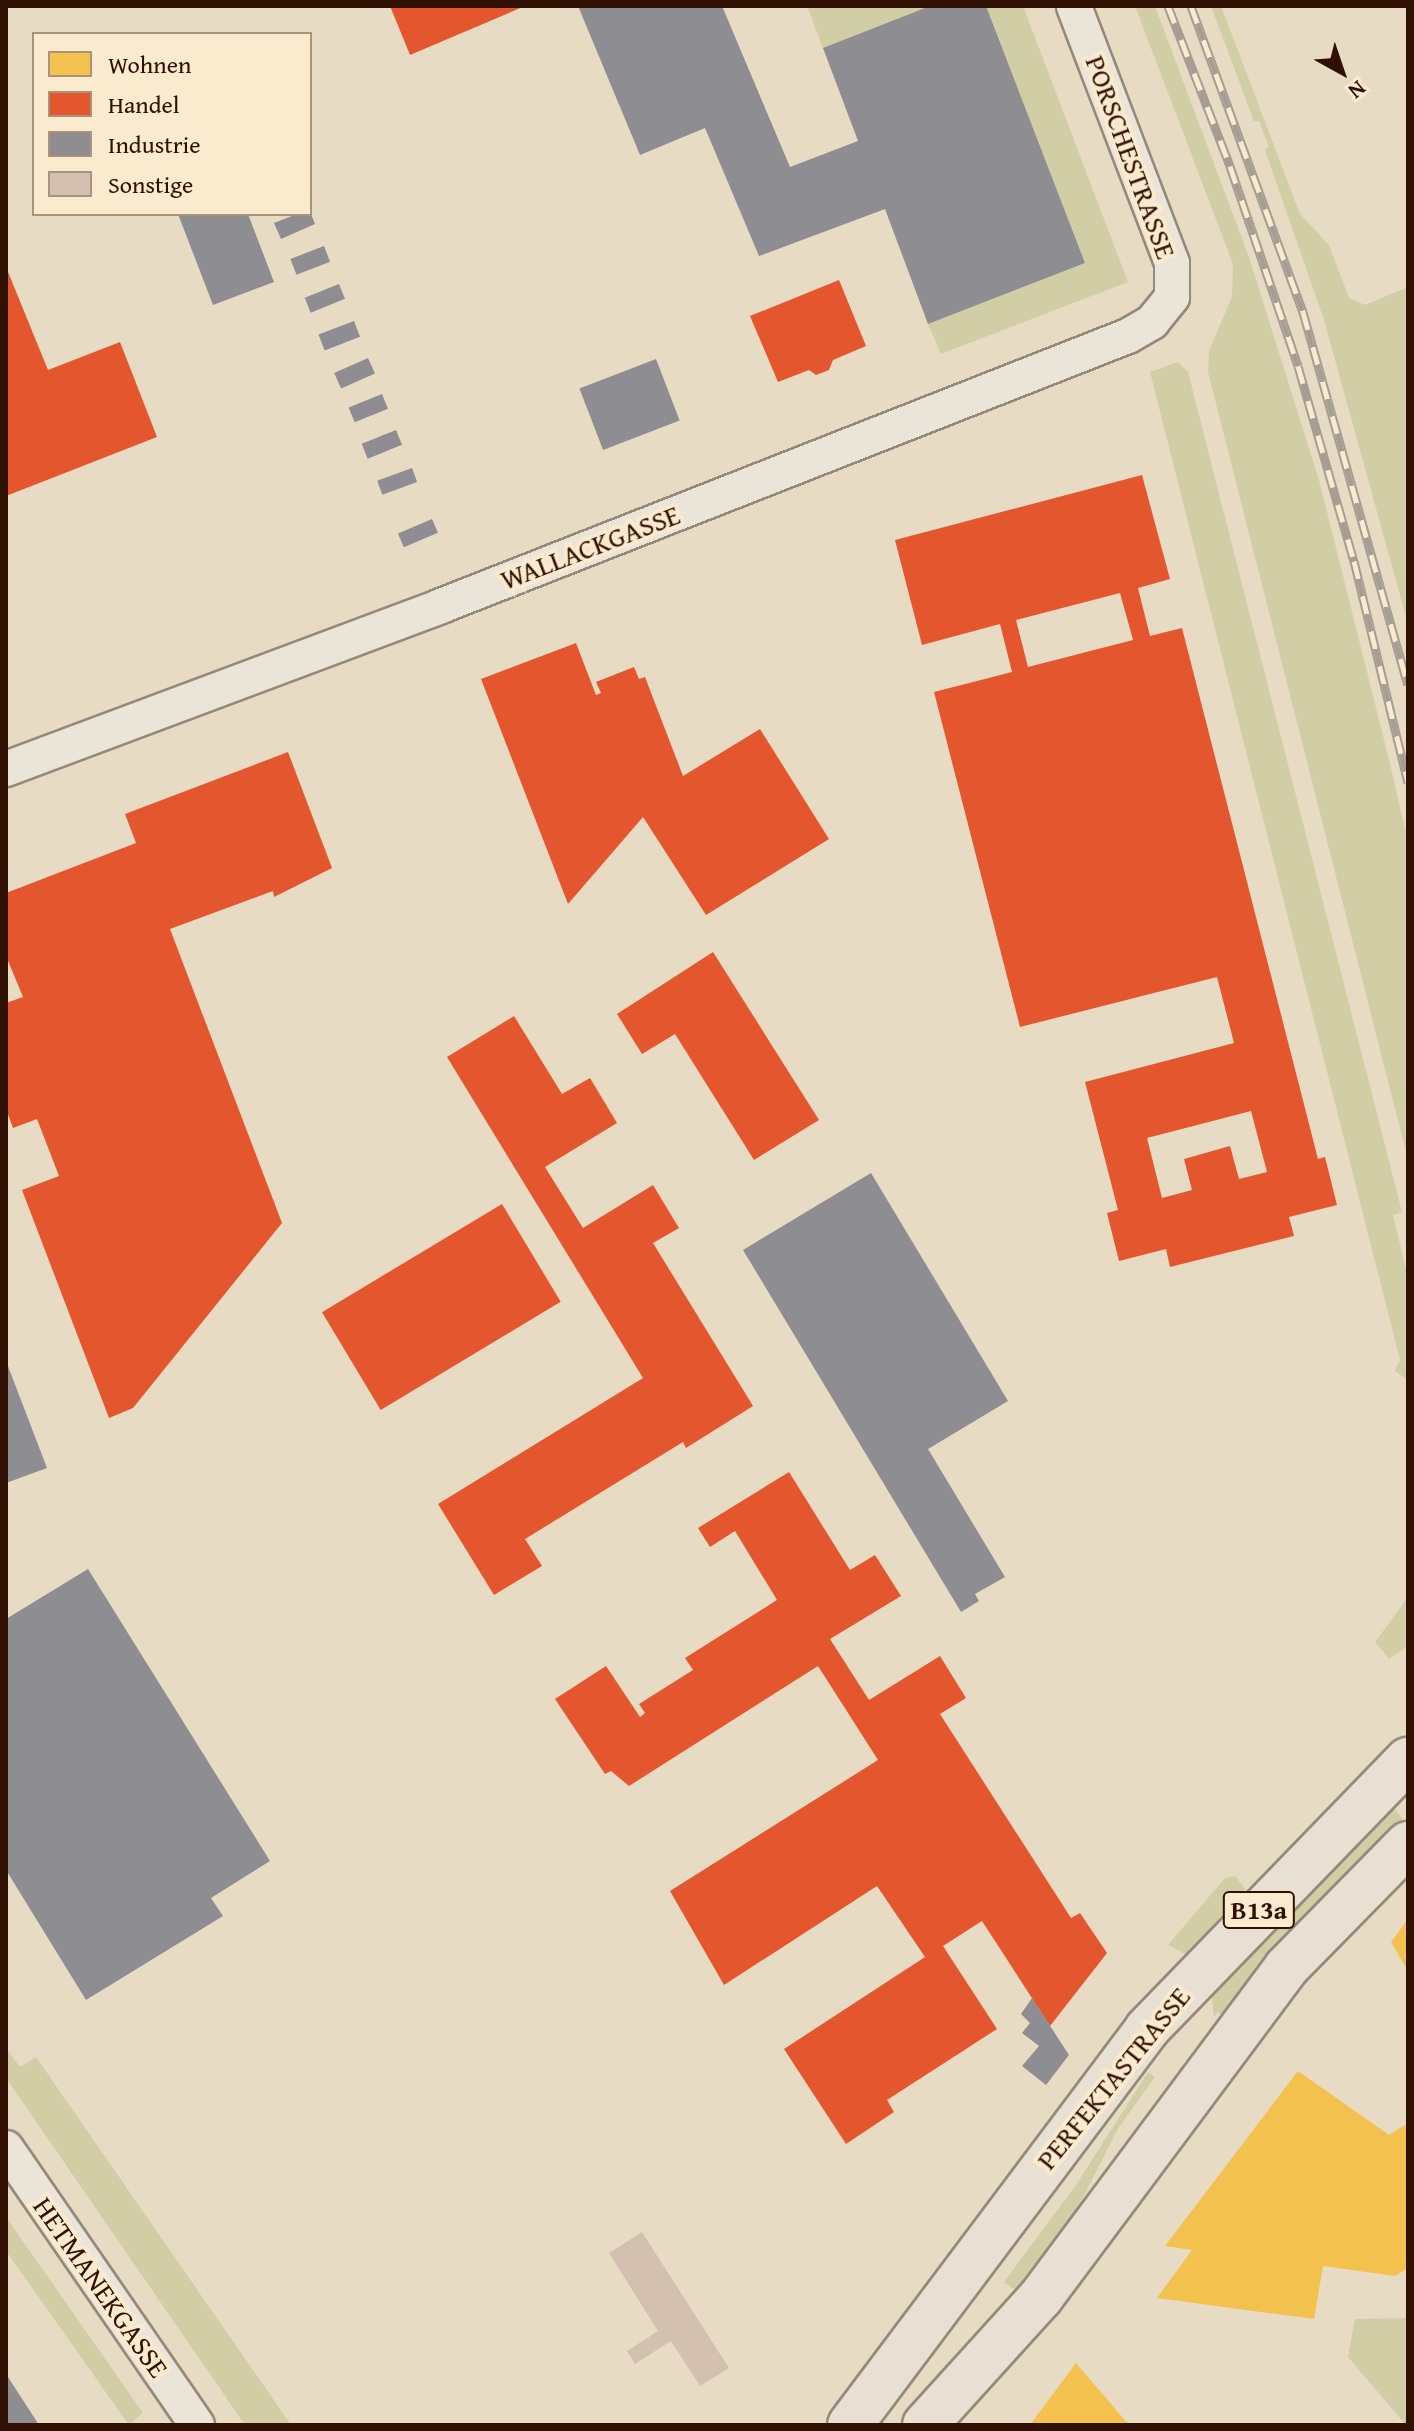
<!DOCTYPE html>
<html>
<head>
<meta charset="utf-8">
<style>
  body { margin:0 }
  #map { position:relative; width:1414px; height:2431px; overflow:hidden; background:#e8dbc3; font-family:"Gentium Book Plus",serif }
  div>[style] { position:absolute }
  .green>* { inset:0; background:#d1cda5 }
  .homes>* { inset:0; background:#f2c14e }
  .shops>* { inset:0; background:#e4572e; transform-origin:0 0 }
  .industry>* { inset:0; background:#8d8d92; transform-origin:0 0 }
  .building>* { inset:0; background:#d3c0b0 }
  .roads { filter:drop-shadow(2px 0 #958a7a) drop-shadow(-2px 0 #958a7a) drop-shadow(0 2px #958a7a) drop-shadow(0 -2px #958a7a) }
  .street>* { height:34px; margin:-17px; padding:0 17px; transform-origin:17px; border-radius:17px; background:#ebe4d8 }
  .primary>* { height:44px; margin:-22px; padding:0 22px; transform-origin:22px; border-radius:22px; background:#e8e0d2 }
  .rail>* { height:9px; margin-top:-4.5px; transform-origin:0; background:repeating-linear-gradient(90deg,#faeace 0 18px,#a69e93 0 36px); box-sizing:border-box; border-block:2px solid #a69e93 }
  span { translate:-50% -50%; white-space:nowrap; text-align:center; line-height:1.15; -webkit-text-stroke:8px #faeace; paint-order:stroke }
  .shield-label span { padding:2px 6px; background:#faeace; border:2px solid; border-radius:6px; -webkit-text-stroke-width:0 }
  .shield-label { font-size:26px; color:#301002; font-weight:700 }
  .street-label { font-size:28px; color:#301002 }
  .frame { position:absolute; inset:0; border:8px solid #301002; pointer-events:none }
  .legend { position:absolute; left:32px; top:32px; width:280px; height:184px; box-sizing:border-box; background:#faeace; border:2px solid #a9937c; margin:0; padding:10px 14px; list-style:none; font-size:24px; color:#301002 }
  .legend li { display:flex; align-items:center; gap:16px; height:40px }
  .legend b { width:40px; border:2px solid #a9937c }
  .north { position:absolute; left:1302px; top:32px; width:80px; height:80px; -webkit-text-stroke:6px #faeace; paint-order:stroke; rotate:140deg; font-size:22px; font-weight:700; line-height:32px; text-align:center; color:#301002 }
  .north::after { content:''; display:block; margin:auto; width:28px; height:36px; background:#301002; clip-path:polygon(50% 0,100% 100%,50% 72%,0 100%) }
</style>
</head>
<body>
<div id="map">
  <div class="green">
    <i style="clip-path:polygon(807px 6px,930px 6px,823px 48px)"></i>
    <i style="clip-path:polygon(986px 6px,1023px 6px,1128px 282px,941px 354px,928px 324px,1085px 263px)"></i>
    <i style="clip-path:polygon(1135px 6px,1155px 6px,1249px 257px,1319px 480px,1391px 768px,1408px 842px,1408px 1160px,1208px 372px,1209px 351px,1232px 297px,1233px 264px)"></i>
    <i style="clip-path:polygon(1211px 6px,1221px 6px,1300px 214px,1329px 245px,1349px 298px,1365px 305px,1408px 287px,1408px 624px,1324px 320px,1265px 150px,1269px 147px,1259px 121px,1254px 121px)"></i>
    <i style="clip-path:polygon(1178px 362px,1188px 372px,1402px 1212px,1393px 1215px,1408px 1278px,1408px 1389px,1405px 1378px,1395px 1371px,1400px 1360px,1150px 372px)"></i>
    <i style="clip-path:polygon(1408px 1597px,1408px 1646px,1389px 1659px,1375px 1642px)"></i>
    <i style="clip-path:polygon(1393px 1806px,1403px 1820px,1295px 1926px,1223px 2016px,1218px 2012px,1214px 2017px,1211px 1992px)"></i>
    <i style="clip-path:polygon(1235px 1876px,1245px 1889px,1187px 1955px,1168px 1945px,1225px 1878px)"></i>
    <i style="clip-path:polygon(6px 2048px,20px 2067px,36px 2057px,291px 2425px,245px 2425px,6px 2078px)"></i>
    <i style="clip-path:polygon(1148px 2072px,1155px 2077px,1119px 2127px,1074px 2215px,1018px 2292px,1004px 2282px,1076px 2185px)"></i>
    <i style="clip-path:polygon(6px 2217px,143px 2413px,129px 2425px,6px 2251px)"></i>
    <i style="clip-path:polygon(1408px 2318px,1408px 2425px,1406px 2425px,1348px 2357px,1355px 2319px)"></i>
  </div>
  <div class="homes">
    <i style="clip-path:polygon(1408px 1919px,1408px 1971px,1391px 1942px)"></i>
    <i style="clip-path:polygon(1298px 2071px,1389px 2135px,1408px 2123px,1408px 2268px,1395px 2276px,1323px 2266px,1314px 2319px,1157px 2298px,1192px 2250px,1165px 2246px)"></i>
    <i style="clip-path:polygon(1076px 2363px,1129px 2425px,1030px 2425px)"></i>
  </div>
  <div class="shops">
    <i style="clip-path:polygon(390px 6px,525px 6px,410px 55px)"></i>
    <i style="clip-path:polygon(6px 267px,48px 370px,120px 342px,157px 437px,6px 496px)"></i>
    <i style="clip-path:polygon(839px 280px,866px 346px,833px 360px,829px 370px,816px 375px,809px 370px,778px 382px,750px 316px)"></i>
    <i style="clip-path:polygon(evenodd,1142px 475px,1170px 579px,1138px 588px,1150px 636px,1182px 628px,1318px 1159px,1325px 1157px,1337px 1205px,1289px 1217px,1294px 1236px,1170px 1267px,1166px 1249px,1119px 1261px,1107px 1213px,1118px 1210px,1085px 1082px,1234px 1043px,1217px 977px,1020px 1027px,934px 692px,1012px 672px,1000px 624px,922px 645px,895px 540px,1142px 475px,1120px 593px,1133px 640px,1028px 667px,1016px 620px,1120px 593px,1142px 475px,1251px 1111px,1267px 1172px,1239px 1179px,1230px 1146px,1184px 1159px,1192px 1190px,1162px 1198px,1147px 1138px,1251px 1111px)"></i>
    <i style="clip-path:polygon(576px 643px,596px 695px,601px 693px,596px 682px,634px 667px,639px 679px,645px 677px,683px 776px,760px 729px,829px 839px,706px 915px,643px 817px,568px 904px,481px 679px)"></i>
    <i style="clip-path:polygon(288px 752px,332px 868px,274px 897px,273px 891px,170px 929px,282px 1223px,133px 1408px,109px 1418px,22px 1190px,59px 1176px,37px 1119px,13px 1128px,6px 1109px,6px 1003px,23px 997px,6px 956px,6px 893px,136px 843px,125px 814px)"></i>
    <i style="clip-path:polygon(713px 952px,819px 1120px,754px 1160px,675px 1034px,642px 1054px,617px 1014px)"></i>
    <i style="clip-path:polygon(514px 1016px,562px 1094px,590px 1078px,617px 1123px,545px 1167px,583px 1228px,653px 1185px,679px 1228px,653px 1243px,753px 1406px,686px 1448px,683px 1442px,525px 1539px,542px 1566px,494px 1595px,438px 1504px,643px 1378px,447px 1057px)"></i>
    <i style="left:502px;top:1204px;width:114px;height:210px;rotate:59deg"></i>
    <i style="clip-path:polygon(789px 1472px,850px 1570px,875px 1555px,901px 1596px,830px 1639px,869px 1700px,940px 1656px,966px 1698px,940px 1714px,1071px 1918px,1080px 1913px,1107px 1953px,1050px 2026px,982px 1921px,943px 1946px,997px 2029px,887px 2100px,894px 2112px,846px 2144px,784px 2049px,925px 1957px,877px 1886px,724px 1985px,670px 1891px,878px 1760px,818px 1666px,629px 1786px,611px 1771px,605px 1774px,555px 1699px,606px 1666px,640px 1717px,645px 1713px,639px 1704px,693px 1670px,685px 1658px,777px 1600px,735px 1531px,710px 1547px,698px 1528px)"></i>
  </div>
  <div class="industry">
    <i style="clip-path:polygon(578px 6px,722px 6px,790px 167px,858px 141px,823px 48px,930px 6px,986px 6px,1085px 263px,928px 324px,885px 209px,759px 256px,705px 128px,640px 155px)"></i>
    <i style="clip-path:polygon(178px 214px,248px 214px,274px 282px,213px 305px)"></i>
    <i style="clip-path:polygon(297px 214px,311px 214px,315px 224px,281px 239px,274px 223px)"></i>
    <i style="left:324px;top:246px;width:17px;height:36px;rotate:69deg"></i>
    <i style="left:339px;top:284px;width:16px;height:37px;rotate:68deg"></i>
    <i style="left:354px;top:321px;width:17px;height:38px;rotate:69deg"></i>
    <i style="left:368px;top:358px;width:17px;height:37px;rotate:66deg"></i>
    <i style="left:656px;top:359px;width:66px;height:82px;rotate:69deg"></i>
    <i style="left:382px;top:394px;width:16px;height:36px;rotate:68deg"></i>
    <i style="left:396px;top:430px;width:16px;height:37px;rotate:68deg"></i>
    <i style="left:412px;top:468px;width:15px;height:37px;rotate:70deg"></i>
    <i style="left:432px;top:519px;width:15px;height:37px;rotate:67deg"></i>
    <i style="clip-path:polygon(871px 1173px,1008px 1401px,928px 1449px,1005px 1577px,975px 1594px,979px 1601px,961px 1612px,743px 1250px)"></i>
    <i style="clip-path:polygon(6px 1361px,47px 1468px,6px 1483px)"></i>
    <i style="clip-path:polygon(88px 1569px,270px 1861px,211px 1898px,223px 1916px,86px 2000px,6px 1870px,6px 1619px)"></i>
    <i style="clip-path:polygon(1032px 1998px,1069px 2055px,1046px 2085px,1022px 2066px,1039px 2046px,1022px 2033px,1030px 2023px,1021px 2014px)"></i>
    <i style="clip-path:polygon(6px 2374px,39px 2425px,6px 2425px)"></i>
  </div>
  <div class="building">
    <i style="clip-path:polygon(642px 2232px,729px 2368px,700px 2386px,671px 2341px,635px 2364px,627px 2351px,658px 2331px,609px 2253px)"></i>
  </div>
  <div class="roads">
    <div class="street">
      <i style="left:6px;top:769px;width:465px;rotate:-20.5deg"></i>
      <i style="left:441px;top:606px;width:738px;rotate:-21.46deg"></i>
      <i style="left:1128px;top:336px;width:28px;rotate:-30deg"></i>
      <i style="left:1152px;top:322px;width:32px;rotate:-51deg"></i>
      <i style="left:1172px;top:297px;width:34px;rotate:-90deg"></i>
      <i style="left:1172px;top:263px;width:275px;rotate:-110.9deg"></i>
      <i style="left:6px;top:2148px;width:336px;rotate:55.4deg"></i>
    </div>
    <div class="primary">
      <i style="left:850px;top:2425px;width:495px;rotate:-53.1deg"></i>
      <i style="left:1147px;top:2029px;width:375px;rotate:-45.9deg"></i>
      <i style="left:925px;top:2425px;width:173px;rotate:-47.8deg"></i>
      <i style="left:1041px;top:2297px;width:410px;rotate:-53.3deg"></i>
      <i style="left:1286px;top:1968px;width:174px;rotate:-45.5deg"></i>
    </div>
  </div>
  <div class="rail">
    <i style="left:1168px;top:6px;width:172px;rotate:68.8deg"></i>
    <i style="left:1230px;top:166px;width:211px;rotate:71.2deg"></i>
    <i style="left:1298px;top:366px;width:203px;rotate:74deg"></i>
    <i style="left:1354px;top:561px;width:228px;rotate:76.3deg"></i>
    <i style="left:1191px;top:6px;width:326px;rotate:69.9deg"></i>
    <i style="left:1303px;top:312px;width:387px;rotate:74.3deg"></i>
  </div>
  <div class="shield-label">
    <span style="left:1259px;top:1910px">B13a</span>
  </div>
  <div class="street-label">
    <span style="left:1131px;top:157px;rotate:70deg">PORSCHESTRASSE</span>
    <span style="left:590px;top:547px;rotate:-21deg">WALLACKGASSE</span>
    <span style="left:1113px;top:2078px;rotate:-51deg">PERFEKTASTRASSE</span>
    <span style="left:101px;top:2287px;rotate:55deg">HETMANEKGASSE</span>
  </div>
  <div class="frame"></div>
  <ul class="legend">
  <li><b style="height:22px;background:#f2c14e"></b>Wohnen</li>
  <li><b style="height:22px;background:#e4572e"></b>Handel</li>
  <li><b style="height:22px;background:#8d8d92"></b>Industrie</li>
  <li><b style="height:22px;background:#d3c0b0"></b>Sonstige</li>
  </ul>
  <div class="north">N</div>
</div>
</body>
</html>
